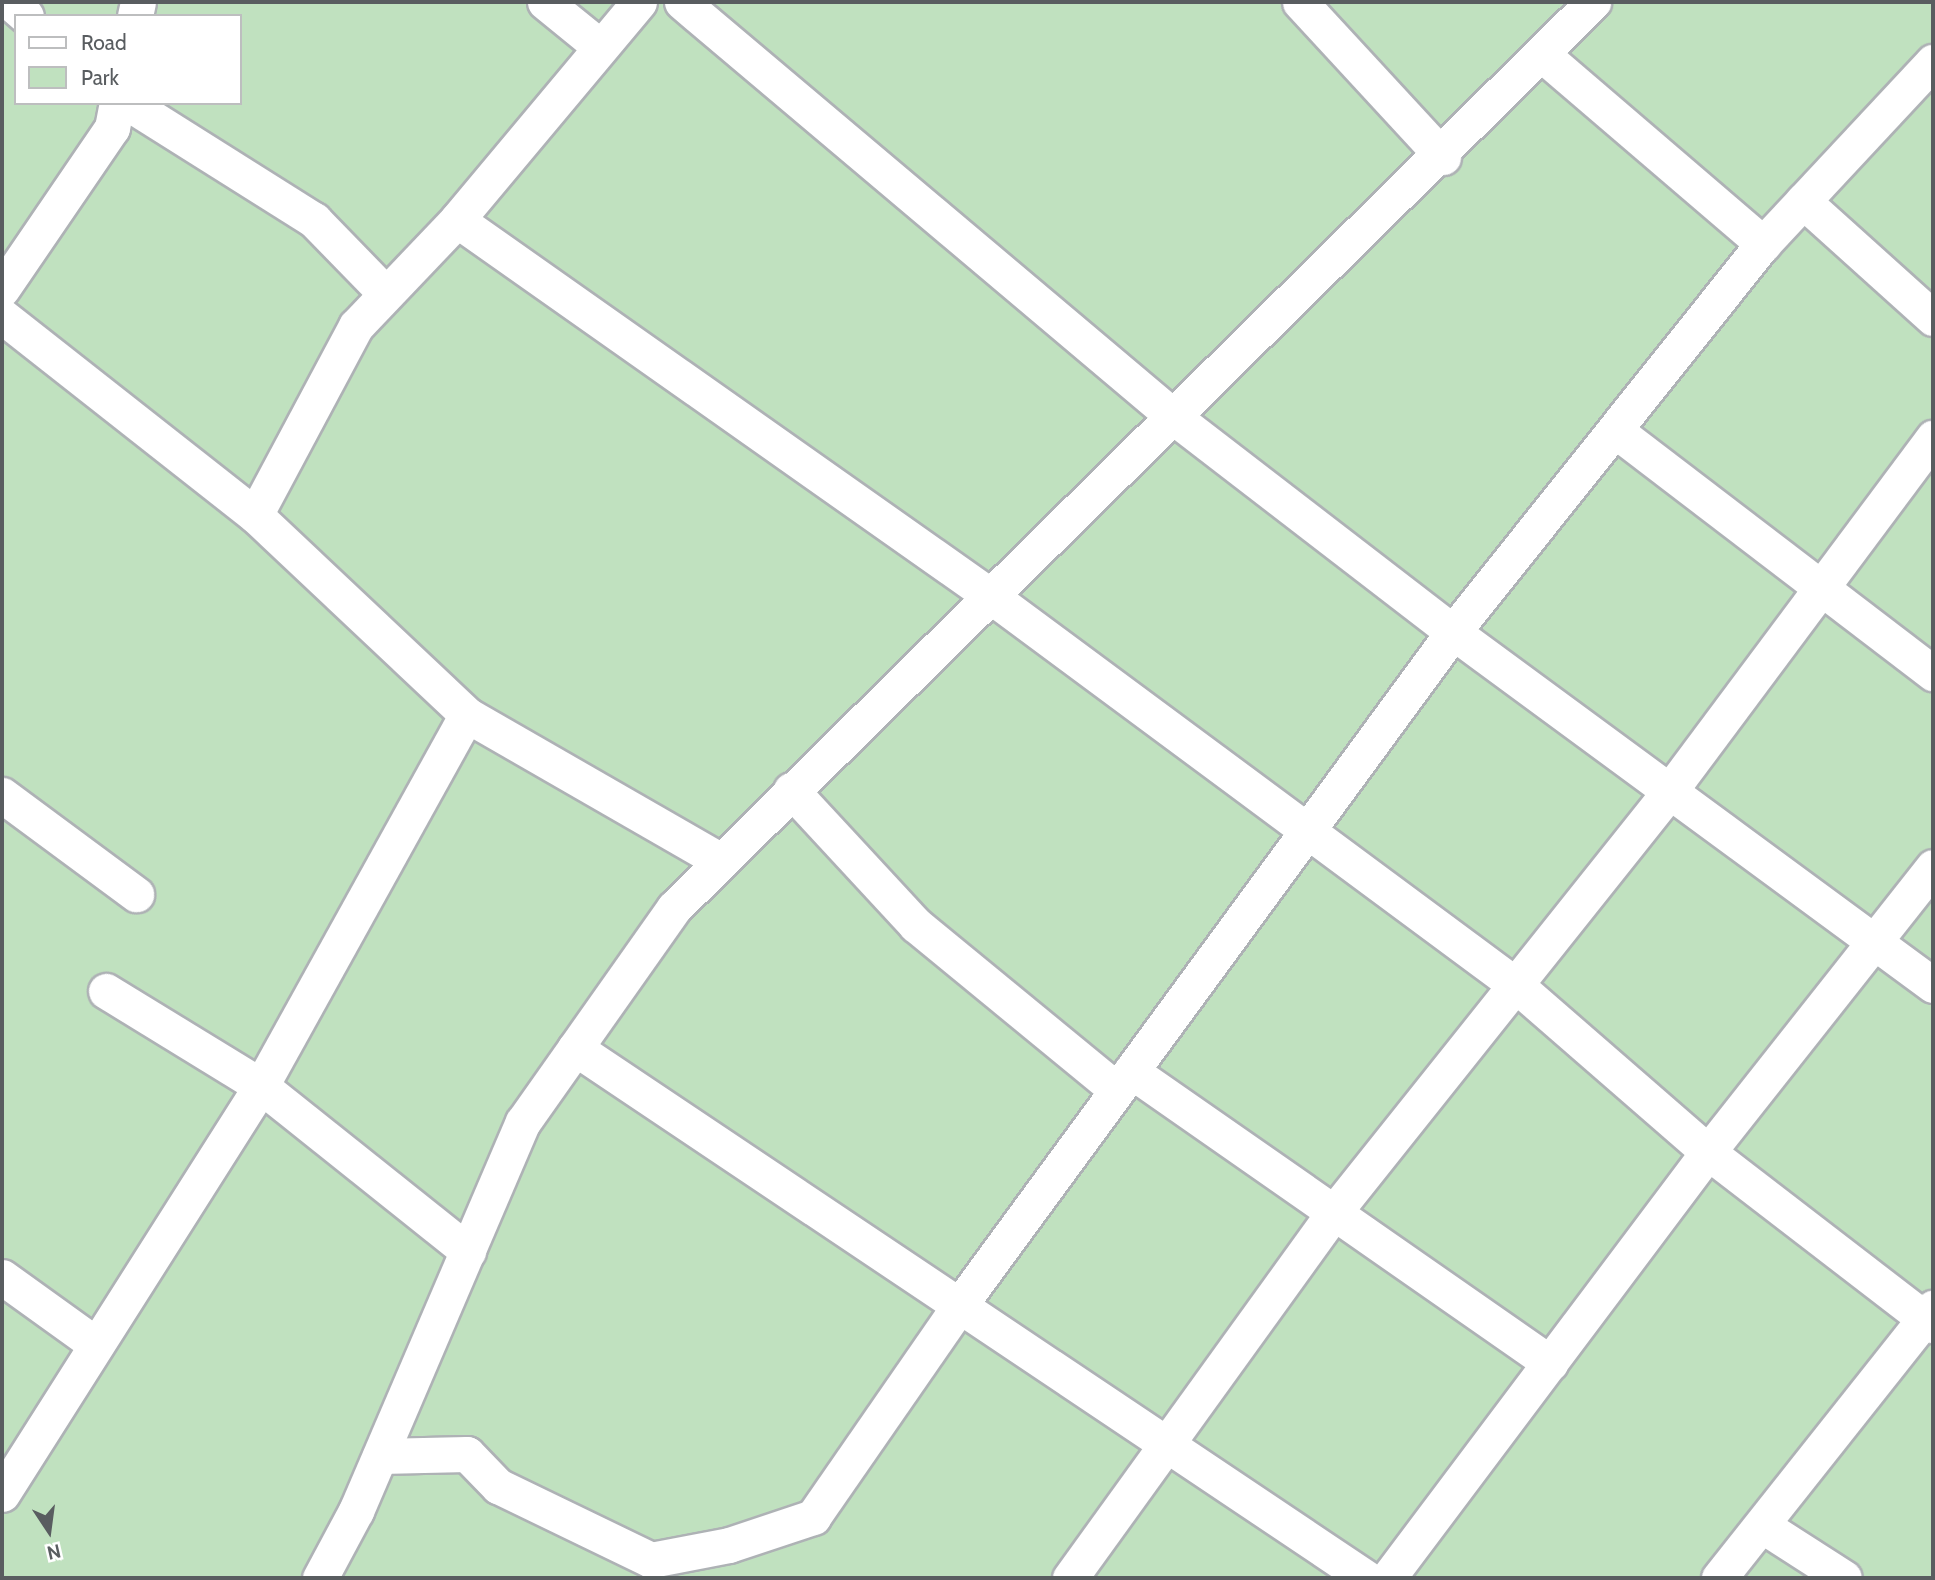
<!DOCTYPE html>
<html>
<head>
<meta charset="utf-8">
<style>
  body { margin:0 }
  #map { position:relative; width:1935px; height:1580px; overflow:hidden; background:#ebe8e1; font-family:Cabin,sans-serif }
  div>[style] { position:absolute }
  .green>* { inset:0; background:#c0e1bf }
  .roads { filter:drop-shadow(2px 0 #aeb2b5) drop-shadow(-2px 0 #aeb2b5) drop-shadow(0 2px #aeb2b5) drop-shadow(0 -2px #aeb2b5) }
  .minor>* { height:35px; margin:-17.5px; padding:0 17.5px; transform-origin:17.5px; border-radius:17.5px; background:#fff }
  span { translate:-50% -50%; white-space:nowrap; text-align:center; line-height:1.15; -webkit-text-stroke:7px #fff; paint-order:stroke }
  .frame { position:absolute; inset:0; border:4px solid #595d60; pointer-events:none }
  .legend { position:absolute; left:14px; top:14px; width:228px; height:91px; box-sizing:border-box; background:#fff; border:2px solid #bdbebf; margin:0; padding:9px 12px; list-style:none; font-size:21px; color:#595d60 }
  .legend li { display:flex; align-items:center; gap:14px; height:35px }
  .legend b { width:35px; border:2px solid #bdbebf }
  .north { position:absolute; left:14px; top:1496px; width:70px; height:70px; -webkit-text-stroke:5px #fff; paint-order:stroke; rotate:167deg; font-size:19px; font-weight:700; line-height:28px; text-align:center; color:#595d60 }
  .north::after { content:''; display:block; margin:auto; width:24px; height:32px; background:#595d60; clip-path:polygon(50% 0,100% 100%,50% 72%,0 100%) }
</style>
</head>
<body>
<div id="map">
  <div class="green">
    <i style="clip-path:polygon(evenodd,2px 2px,1933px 2px,1933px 1578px,2px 1578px,2px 2px,16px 16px,240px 16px,240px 103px,16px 103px,16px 16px)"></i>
  </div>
  <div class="roads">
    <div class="minor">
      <i style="left:10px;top:2px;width:21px;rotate:41deg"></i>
      <i style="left:545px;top:2px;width:68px;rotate:39.1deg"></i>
      <i style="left:639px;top:2px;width:284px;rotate:129.9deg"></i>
      <i style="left:457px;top:220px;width:146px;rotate:133.6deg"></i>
      <i style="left:356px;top:326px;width:214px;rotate:118.1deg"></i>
      <i style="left:255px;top:515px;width:291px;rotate:43.3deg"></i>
      <i style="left:467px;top:715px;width:293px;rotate:29.9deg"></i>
      <i style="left:682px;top:2px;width:645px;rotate:40.16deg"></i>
      <i style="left:1175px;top:418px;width:351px;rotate:37.6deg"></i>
      <i style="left:1453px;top:632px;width:596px;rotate:36.33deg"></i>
      <i style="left:1300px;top:2px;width:211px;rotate:47.3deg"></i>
      <i style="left:135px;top:16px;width:14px;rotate:-78deg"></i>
      <i style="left:1544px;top:56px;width:289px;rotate:40.6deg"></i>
      <i style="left:128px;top:103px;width:220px;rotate:32.2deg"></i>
      <i style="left:314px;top:220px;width:103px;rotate:45.8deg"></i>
      <i style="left:1803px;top:201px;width:175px;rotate:42deg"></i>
      <i style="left:457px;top:220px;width:654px;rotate:35.17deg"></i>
      <i style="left:992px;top:597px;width:653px;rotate:36.54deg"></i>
      <i style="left:1517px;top:986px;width:253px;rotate:41deg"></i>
      <i style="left:1708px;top:1152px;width:284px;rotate:37.6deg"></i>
      <i style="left:2px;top:289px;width:195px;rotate:-55.7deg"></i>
      <i style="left:112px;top:128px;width:25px;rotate:-79deg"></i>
      <i style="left:2px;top:316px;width:322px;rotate:38.2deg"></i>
      <i style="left:1616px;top:431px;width:399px;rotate:37.4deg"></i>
      <i style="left:791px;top:790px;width:184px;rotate:47.2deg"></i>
      <i style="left:916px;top:925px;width:260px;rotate:39.4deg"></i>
      <i style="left:2px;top:795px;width:167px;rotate:36.5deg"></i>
      <i style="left:106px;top:991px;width:182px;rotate:31.5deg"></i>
      <i style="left:261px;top:1086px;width:265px;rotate:38.6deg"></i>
      <i style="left:575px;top:1048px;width:952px;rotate:33.82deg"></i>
      <i style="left:1131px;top:1071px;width:511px;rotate:34.87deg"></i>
      <i style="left:2px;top:1277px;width:113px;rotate:35.7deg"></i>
      <i style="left:380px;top:1456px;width:87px;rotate:-1.3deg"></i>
      <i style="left:467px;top:1454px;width:45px;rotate:45.9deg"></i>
      <i style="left:498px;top:1486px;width:170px;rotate:25.8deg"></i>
      <i style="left:651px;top:1560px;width:79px;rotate:-10.9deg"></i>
      <i style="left:729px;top:1545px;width:89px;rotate:-18.4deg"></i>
      <i style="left:813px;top:1517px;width:257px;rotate:-55.3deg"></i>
      <i style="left:959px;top:1306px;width:836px;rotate:-53.76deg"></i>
      <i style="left:1453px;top:632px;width:497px;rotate:-51.4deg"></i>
      <i style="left:1763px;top:244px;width:249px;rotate:-47deg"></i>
      <i style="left:2px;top:1494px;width:483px;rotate:-57.6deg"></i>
      <i style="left:261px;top:1086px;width:424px;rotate:-61deg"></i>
      <i style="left:1763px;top:1526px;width:96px;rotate:32.7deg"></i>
      <i style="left:320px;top:1578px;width:76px;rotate:-61.8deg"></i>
      <i style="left:356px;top:1511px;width:423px;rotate:-66.8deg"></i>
      <i style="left:523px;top:1122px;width:262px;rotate:-54.8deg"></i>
      <i style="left:674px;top:908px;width:1291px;rotate:-44.59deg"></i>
      <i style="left:1070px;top:1578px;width:453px;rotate:-54.2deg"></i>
      <i style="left:1335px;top:1211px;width:536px;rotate:-51.44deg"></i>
      <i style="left:1669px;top:792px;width:442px;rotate:-53.3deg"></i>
      <i style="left:1388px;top:1578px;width:533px;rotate:-53.09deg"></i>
      <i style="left:1708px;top:1152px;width:363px;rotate:-51.7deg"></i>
      <i style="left:1719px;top:1578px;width:345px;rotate:-51.6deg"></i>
    </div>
  </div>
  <div class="frame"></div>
  <ul class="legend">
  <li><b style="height:9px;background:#fff"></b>Road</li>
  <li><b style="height:19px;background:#c0e1bf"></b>Park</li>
  </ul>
  <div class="north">N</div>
</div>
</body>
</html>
